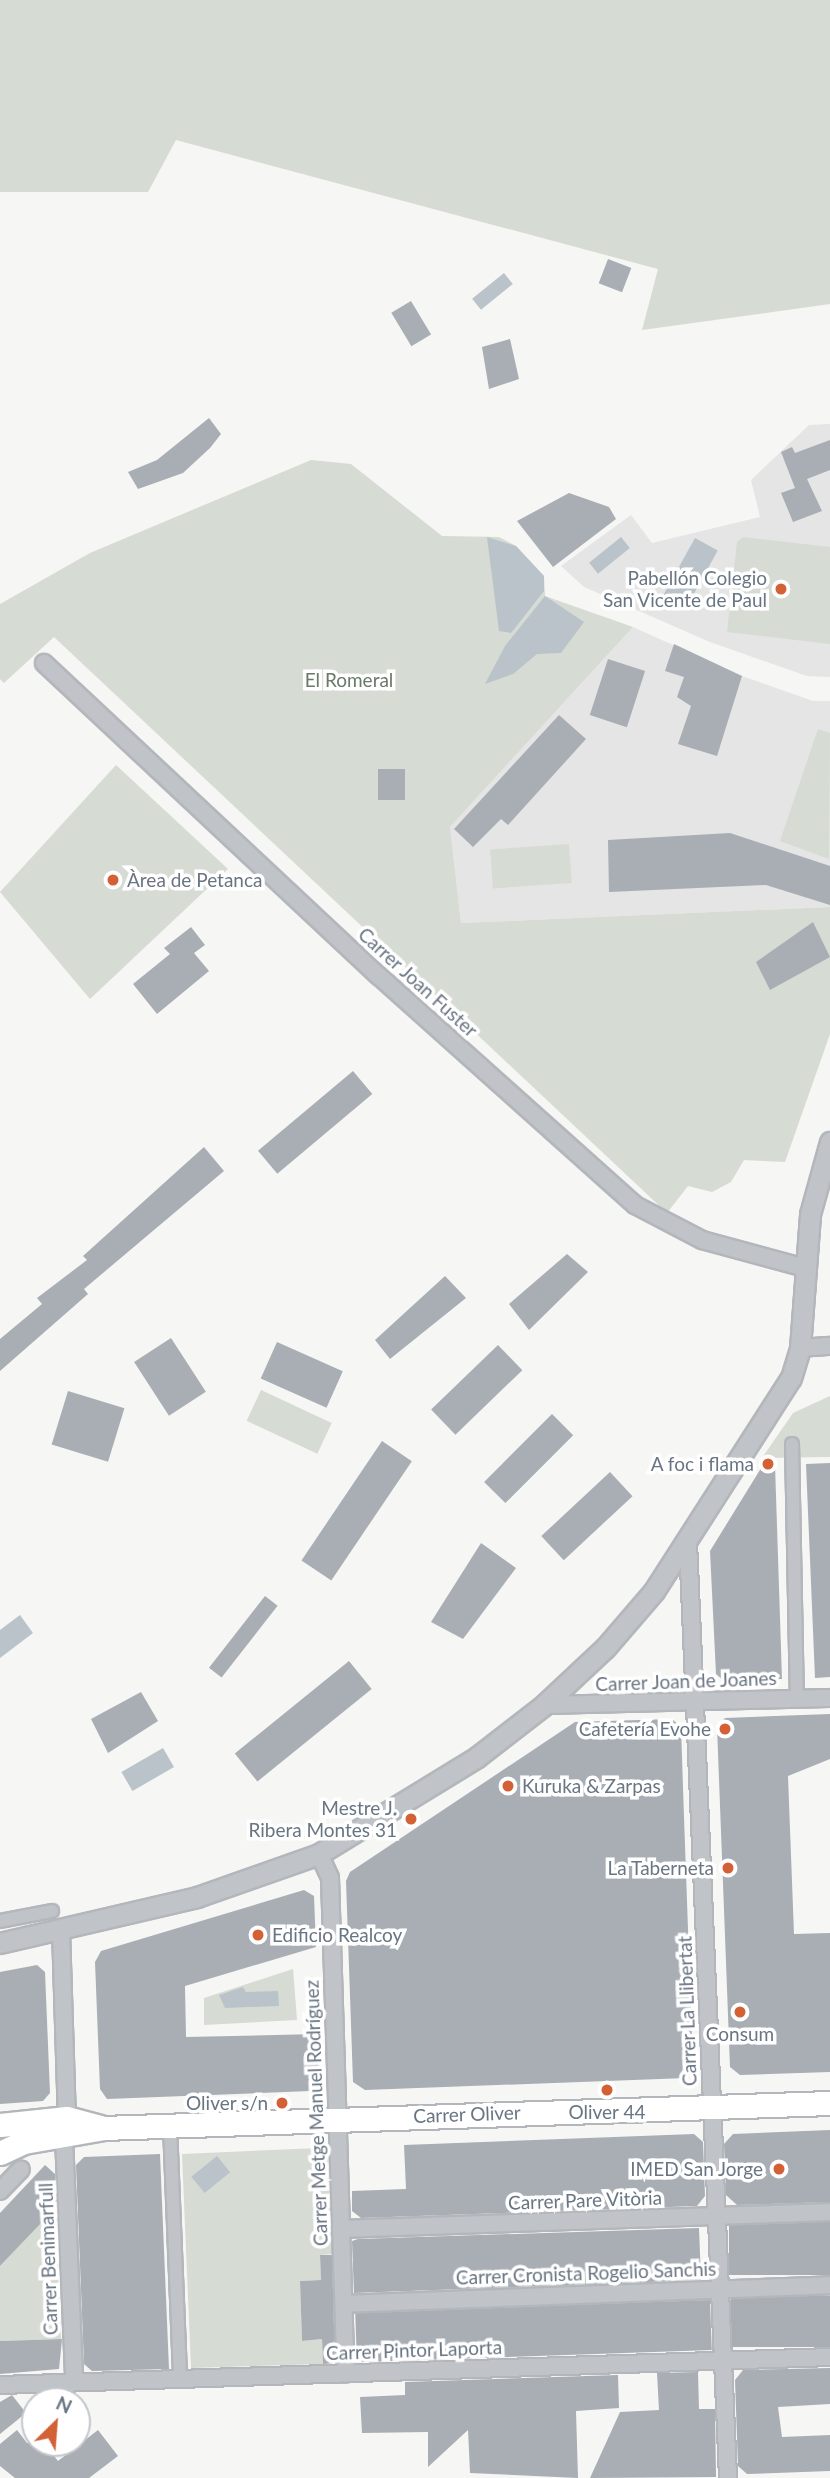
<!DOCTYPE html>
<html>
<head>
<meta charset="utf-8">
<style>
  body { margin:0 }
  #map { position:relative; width:830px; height:2478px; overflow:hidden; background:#f6f6f4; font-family:Lato,sans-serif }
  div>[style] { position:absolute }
  .built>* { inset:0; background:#e4e5e4 }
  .green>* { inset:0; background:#d6dbd3; transform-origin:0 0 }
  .water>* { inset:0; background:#bac3c9; transform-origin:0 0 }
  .building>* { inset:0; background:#a8aeb4; transform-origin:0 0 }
  .roads { filter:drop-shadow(2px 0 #b3b7bb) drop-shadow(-2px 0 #b3b7bb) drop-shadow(0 2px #b3b7bb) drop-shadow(0 -2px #b3b7bb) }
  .pedestrian>* { height:12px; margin:-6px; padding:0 6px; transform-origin:6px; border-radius:6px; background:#c0c3c7 }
  .minor>* { height:16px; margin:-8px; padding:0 8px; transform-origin:8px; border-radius:8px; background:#c0c3c7 }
  .tertiary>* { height:19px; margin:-9.5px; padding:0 9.5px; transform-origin:9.5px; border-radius:9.5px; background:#c0c3c7 }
  .secondary>* { height:23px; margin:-11.5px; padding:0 11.5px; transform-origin:11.5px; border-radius:11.5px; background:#fff }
  .dots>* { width:19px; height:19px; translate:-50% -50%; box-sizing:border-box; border:4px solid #fff; border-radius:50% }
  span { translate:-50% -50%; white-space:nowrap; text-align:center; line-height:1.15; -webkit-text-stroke:7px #fff; paint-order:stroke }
  .poi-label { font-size:19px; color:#687582 }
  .right { translate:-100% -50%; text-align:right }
  .left { translate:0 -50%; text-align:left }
  .park-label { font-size:19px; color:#697a66 }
  .street-label { font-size:19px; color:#687582 }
  .north { position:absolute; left:21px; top:2387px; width:70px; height:70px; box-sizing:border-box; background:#fff; border:2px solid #c3c8cd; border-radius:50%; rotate:25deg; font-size:19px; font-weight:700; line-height:28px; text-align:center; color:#687582 }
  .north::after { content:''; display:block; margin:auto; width:24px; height:32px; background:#d46136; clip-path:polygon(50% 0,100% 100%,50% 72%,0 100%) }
</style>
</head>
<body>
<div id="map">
  <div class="built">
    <i style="clip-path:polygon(830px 424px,830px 677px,807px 676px,710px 642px,584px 587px,561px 566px,631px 515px,652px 543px,760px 517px,751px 480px,809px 425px)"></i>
    <i style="clip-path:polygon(633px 627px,742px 676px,813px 701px,830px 701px,830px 907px,461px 923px,450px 827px)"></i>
  </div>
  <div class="green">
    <i style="clip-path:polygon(0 0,830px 0,830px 304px,642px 330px,658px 269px,176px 140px,148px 192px,0 192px)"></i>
    <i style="clip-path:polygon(311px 460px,351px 464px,442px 536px,499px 537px,516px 546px,544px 576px,545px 596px,633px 627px,450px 827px,461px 923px,830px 907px,830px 1034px,785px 1162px,744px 1160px,731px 1182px,712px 1192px,688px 1186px,667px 1213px,54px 637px,4px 683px,0 679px,0 604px,90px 553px)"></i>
    <i style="clip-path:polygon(743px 537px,830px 547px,830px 644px,727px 632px,737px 542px)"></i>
    <i style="clip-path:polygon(818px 729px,830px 733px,829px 859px,780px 841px)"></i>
    <i style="clip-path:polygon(116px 765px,228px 869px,90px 999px,0 892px)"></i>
    <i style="left:569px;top:844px;width:39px;height:79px;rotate:86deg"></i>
    <i style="left:261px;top:1390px;width:78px;height:34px;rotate:25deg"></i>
    <i style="clip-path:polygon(830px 1396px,830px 1457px,762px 1458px,793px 1413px)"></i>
    <i style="clip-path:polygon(293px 1969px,297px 2020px,204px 2025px,204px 1998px)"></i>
    <i style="clip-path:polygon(320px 2148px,328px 2155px,332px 2254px,320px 2255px,321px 2280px,300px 2281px,302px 2341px,322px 2339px,323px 2364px,191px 2368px,182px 2154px)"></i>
    <i style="clip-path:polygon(45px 2219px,56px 2230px,61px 2339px,0 2341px,0 2266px)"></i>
  </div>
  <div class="water">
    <i style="left:504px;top:273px;width:14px;height:41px;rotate:51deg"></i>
    <i style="clip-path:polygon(487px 537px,516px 546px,544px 576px,544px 591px,511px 633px,499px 631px)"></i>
    <i style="left:621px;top:537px;width:14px;height:41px;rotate:51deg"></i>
    <i style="left:695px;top:538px;width:26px;height:69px;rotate:29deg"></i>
    <i style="clip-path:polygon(545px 596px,584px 622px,561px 653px,537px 654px,513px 674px,485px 684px,505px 646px)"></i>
    <i style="clip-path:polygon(20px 1615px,33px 1633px,0 1658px,0 1630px)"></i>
    <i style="left:163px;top:1748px;width:22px;height:48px;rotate:60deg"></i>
    <i style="clip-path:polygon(243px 1987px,246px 1992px,278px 1991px,279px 2006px,225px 2008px,219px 1995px)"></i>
    <i style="left:217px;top:2156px;width:21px;height:33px;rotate:51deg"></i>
  </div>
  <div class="building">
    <i style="left:608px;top:259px;width:25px;height:26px;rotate:21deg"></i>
    <i style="left:411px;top:301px;width:39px;height:23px;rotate:59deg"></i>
    <i style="clip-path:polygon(510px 339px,519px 379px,489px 389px,482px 347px)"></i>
    <i style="clip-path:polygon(209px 418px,221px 434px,210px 448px,183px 473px,138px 489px,128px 472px,157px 460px)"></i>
    <i style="clip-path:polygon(830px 440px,830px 470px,807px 479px,822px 511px,793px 522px,781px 493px,795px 488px,781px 452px,792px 447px,795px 453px)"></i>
    <i style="clip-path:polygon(569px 493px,609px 507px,616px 519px,553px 567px,517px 521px)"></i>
    <i style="clip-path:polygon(674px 644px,742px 676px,717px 756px,678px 744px,691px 706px,677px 697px,684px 677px,665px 671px)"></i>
    <i style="left:608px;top:659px;width:39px;height:59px;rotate:18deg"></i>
    <i style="clip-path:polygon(559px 715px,586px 739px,508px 825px,501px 819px,473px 847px,454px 829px)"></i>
    <i style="left:378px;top:769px;width:27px;height:31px"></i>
    <i style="clip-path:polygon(730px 833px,830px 866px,830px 905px,766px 885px,609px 892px,608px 840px)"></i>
    <i style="clip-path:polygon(813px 922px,830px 957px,770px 990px,756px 962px)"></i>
    <i style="clip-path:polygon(191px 927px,205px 945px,194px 953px,209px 971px,157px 1014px,133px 984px,170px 954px,164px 948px)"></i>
    <i style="left:353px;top:1071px;width:30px;height:124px;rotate:50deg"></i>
    <i style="clip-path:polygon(204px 1147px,224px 1171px,84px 1289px,88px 1294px,0 1371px,0 1339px,42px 1304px,37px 1298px,87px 1260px,83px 1256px)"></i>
    <i style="clip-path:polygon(567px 1254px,588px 1272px,529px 1330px,509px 1304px)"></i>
    <i style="clip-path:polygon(445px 1276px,466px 1298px,390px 1359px,375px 1340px)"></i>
    <i style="left:171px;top:1338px;width:64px;height:44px;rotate:57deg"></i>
    <i style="left:277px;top:1342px;width:72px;height:40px;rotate:24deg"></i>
    <i style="left:498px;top:1345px;width:35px;height:93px;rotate:46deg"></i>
    <i style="left:68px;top:1391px;width:59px;height:56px;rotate:17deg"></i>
    <i style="left:552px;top:1414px;width:30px;height:96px;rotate:45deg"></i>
    <i style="left:382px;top:1441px;width:36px;height:144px;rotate:34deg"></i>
    <i style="clip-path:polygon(830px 1463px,830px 1677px,815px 1678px,806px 1464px)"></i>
    <i style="clip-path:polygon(763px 1465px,775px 1465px,782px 1679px,724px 1681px,716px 1674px,710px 1551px)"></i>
    <i style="left:610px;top:1472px;width:33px;height:94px;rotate:47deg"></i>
    <i style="clip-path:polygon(481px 1543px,516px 1568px,463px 1639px,431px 1622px)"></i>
    <i style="left:265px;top:1596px;width:16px;height:91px;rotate:38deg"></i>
    <i style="left:349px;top:1661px;width:36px;height:147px;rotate:51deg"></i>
    <i style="clip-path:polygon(141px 1692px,158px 1721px,108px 1753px,91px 1719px)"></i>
    <i style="clip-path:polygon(830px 1714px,830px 1759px,788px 1776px,794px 1934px,830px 1933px,830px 2072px,740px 2075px,730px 2067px,717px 1727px,725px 1718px)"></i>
    <i style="clip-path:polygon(672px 1719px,681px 1727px,684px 1817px,693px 2069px,686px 2078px,365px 2090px,353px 2082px,346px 1881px,350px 1872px,575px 1722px)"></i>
    <i style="clip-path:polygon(304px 1890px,314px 1896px,316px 1947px,185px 1986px,186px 2037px,318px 2034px,319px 2082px,310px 2091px,107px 2099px,100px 2089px,95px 1962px,101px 1951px)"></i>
    <i style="clip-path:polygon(37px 1965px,45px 1972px,50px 2093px,43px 2101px,0 2104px,0 1972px)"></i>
    <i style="clip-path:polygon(830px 2130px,830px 2202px,737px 2205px,726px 2195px,724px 2144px,733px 2134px)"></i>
    <i style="clip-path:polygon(694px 2134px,703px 2142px,705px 2196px,697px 2206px,361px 2218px,352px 2211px,352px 2191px,406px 2189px,404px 2145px)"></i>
    <i style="clip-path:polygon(160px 2154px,169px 2369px,92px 2371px,84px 2364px,76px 2165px,84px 2157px)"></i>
    <i style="clip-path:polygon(45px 2165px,55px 2174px,57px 2231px,45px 2219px,0 2266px,0 2213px)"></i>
    <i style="left:830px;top:2222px;width:53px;height:101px;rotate:90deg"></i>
    <i style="clip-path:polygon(699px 2228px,701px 2280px,354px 2293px,352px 2241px,358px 2239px)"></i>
    <i style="clip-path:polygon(320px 2255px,332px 2255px,335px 2363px,323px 2364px,322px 2339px,302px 2341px,300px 2281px,321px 2280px)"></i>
    <i style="left:830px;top:2296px;width:51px;height:99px;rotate:90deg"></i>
    <i style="left:710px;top:2300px;width:50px;height:355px;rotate:88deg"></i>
    <i style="clip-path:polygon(62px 2339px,59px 2369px,0 2374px,0 2341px)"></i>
    <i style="clip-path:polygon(830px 2368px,830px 2404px,778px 2407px,782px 2437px,830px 2435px,830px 2471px,747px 2474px,738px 2466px,735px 2380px,743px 2370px)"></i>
    <i style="clip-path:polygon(698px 2372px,699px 2409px,715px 2409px,716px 2477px,590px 2478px,620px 2412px,659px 2410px,657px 2373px)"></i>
    <i style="clip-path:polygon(618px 2375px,619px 2408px,576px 2411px,578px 2478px,470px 2473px,468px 2430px,428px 2467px,428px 2432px,362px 2433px,360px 2397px,405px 2395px,405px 2382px)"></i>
    <i style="clip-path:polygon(12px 2395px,26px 2413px,0 2434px,0 2402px)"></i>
    <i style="clip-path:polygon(17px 2430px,27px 2443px,44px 2443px,58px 2461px,98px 2430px,118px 2456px,89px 2478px,15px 2478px,0 2466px,0 2444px)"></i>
  </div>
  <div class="roads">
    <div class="pedestrian">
      <i style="left:792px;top:1444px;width:255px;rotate:88.9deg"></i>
      <i style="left:0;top:1921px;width:53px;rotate:-10.9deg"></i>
      <i style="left:170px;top:2126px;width:253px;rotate:87.7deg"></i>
    </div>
    <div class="minor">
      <i style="left:44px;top:663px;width:458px;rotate:43.1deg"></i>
      <i style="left:379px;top:976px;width:343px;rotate:41.8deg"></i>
      <i style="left:635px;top:1205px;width:76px;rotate:27.6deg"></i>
      <i style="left:702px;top:1240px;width:107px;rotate:15.2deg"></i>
      <i style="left:800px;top:1348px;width:30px;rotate:-4deg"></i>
      <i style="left:688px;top:1542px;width:937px;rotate:87.55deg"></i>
      <i style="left:544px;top:1705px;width:286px;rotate:-1.4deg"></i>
      <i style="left:319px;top:1854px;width:26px;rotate:65deg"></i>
      <i style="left:330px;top:1878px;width:496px;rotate:88.2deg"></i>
      <i style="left:61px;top:1930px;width:188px;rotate:88.2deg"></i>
      <i style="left:64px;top:2137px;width:243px;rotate:87.6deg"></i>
      <i style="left:0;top:2191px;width:30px;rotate:-46deg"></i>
      <i style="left:341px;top:2229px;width:489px;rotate:-2deg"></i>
      <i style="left:344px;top:2304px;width:486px;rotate:-2.2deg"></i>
      <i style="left:0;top:2385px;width:830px;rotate:-1.93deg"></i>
    </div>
    <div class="tertiary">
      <i style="left:0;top:1943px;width:202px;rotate:-13.1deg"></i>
      <i style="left:197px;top:1897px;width:129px;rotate:-19.4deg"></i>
      <i style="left:319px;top:1854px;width:185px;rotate:-31.5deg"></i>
      <i style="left:477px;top:1757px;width:85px;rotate:-37.8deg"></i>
      <i style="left:544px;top:1705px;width:83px;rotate:-43.1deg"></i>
      <i style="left:605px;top:1648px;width:75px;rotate:-49.3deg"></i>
      <i style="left:654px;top:1591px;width:253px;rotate:-57.3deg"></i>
      <i style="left:791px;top:1378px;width:31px;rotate:-73deg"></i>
      <i style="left:800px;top:1348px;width:134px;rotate:-85.7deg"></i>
      <i style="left:810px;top:1214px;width:75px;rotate:-74.5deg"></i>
    </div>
    <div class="secondary">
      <i style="left:0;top:2125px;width:67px;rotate:-6deg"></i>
      <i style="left:67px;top:2118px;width:34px;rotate:15deg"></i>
      <i style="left:0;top:2153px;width:26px;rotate:-25deg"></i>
      <i style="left:24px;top:2142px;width:80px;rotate:-10deg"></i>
      <i style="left:103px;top:2128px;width:727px;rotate:-1.97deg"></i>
    </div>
  </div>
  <div class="dots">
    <i style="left:781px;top:589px;background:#d46136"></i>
    <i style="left:113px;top:880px;background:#d46136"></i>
    <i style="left:768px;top:1464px;background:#d46136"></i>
    <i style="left:725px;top:1729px;background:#d46136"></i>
    <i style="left:508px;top:1786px;background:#d46136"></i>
    <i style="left:411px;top:1819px;background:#d46136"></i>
    <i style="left:728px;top:1868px;background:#d46136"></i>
    <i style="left:258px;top:1935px;background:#d46136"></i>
    <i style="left:740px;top:2012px;background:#d46136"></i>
    <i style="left:607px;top:2090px;background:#d46136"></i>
    <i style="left:282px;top:2103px;background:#d46136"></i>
    <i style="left:779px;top:2169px;background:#d46136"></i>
  </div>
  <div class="poi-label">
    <span class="right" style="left:767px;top:589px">Pabellón Colegio<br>San Vicente de Paul</span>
    <span class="left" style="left:127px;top:880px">Àrea de Petanca</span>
    <span class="right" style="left:754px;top:1464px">A foc i flama</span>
    <span class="right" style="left:711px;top:1729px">Cafetería Evohe</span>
    <span class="left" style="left:522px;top:1786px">Kuruka &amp; Zarpas</span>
    <span class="right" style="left:397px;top:1819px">Mestre J.<br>Ribera Montes 31</span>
    <span class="right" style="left:714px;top:1868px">La Taberneta</span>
    <span class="left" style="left:272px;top:1935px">Edificio Realcoy</span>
    <span style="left:740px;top:2034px">Consum</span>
    <span class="right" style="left:268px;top:2103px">Oliver s/n</span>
    <span style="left:607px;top:2112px">Oliver 44</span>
    <span class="right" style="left:763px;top:2169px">IMED San Jorge</span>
  </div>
  <div class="park-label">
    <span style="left:349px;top:680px">El Romeral</span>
  </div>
  <div class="street-label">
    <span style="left:418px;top:982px;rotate:42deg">Carrer Joan Fuster</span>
    <span style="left:686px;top:1681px;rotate:-2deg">Carrer Joan de Joanes</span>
    <span style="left:687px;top:2011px;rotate:-92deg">Carrer La Llibertat</span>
    <span style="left:316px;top:2113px;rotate:-92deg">Carrer Metge Manuel Rodríguez</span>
    <span style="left:467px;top:2114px;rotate:-2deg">Carrer Oliver</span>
    <span style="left:585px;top:2200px;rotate:-2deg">Carrer Pare Vitòria</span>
    <span style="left:48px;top:2259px;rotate:-92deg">Carrer Benimarfull</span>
    <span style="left:586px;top:2273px;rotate:-2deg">Carrer Cronista Rogelio Sanchis</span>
    <span style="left:414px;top:2350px;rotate:-2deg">Carrer Pintor Laporta</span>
  </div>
  <div class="north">N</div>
</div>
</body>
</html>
